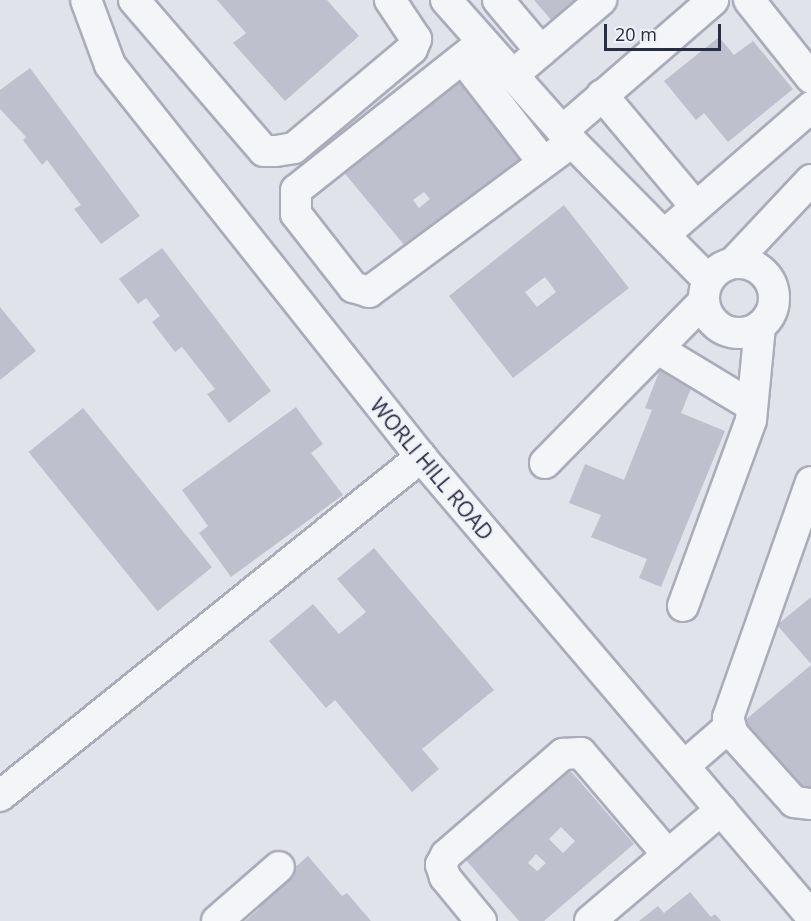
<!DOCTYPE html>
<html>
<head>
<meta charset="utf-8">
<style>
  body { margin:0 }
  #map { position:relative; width:811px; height:921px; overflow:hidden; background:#e1e3eb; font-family:"Open Sans",sans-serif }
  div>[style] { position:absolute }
  .building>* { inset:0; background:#bec0ce; transform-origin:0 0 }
  .roads { filter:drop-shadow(2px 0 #aaacb9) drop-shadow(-2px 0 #aaacb9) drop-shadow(0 2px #aaacb9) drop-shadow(0 -2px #aaacb9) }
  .minor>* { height:30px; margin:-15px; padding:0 15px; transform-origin:15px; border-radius:15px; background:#f4f5f9 }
  .minor>.ring { margin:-15px; padding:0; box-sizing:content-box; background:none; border:30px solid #f4f5f9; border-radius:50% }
  span { translate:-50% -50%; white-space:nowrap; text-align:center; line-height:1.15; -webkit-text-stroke:4.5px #f1f2f8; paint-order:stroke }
  .street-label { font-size:21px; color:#282c44 }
  .scale { position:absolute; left:604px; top:24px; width:117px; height:27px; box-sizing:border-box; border:3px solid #282c44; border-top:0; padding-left:8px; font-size:18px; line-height:21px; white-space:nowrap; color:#282c44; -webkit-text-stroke:4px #f1f2f8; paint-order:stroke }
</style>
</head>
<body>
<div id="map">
  <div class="building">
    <i style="clip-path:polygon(217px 0,327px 0,359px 36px,285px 101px,233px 43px,246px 33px)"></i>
    <i style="clip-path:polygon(534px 0,577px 0,552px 21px)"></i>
    <i style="clip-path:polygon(719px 37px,734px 55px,753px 41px,793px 89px,728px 142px,704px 113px,696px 120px,664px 81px)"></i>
    <i style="clip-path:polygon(30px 68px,140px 216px,101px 244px,74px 209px,81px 205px,47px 160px,42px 165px,23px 140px,26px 137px,0 109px,0 90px)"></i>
    <i style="clip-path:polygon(evenodd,463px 70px,527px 156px,405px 246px,336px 163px,463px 70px,424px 192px,430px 199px,419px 208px,413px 200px,424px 192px)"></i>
    <i style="clip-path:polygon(evenodd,564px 205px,629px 288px,513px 378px,449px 296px,564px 205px,545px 277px,556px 292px,537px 307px,525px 292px,545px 277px)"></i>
    <i style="clip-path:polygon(162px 248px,271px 391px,229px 423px,207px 394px,215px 389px,182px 347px,175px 352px,152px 322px,160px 316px,146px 298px,138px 304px,119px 279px)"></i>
    <i style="clip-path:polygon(0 307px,36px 351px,0 380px)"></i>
    <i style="clip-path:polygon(661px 367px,694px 381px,681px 413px,725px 431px,661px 587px,639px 578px,647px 559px,591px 537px,601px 515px,569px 503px,585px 464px,624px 480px,652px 410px,645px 408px)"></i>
    <i style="clip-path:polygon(296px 407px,323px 444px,311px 453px,343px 495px,231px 577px,199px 533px,208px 526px,182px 490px)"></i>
    <i style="left:83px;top:408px;width:205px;height:70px;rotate:51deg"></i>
    <i style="clip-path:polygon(374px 548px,494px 690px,422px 749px,439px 769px,412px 792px,335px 700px,326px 708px,269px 641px,313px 604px,339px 634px,366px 612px,337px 579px)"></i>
    <i style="clip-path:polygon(811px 597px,811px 664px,777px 625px)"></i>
    <i style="clip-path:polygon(811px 665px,811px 792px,807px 795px,744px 721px)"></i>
    <i style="clip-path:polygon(evenodd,569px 769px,634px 844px,544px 921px,519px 921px,465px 859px,569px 769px,561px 827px,575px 841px,563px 853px,549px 839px,561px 827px,569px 769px,536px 854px,546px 863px,537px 871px,528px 863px,536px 854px)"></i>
    <i style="clip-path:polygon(308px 856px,342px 896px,347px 893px,371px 921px,245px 921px,260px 908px,254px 903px)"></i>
    <i style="clip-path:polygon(690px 892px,711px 917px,715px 914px,721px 921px,639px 921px,658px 906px,664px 913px)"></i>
  </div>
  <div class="roads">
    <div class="minor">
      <i style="left:86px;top:0;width:69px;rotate:69.7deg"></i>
      <i style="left:110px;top:65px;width:500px;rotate:51.57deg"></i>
      <i style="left:421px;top:457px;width:602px;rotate:49.65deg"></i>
      <i style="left:134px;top:0;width:199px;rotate:49.3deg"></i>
      <i style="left:264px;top:151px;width:12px"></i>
      <i style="left:276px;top:151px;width:18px;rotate:-9deg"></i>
      <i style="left:294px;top:148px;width:154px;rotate:-40deg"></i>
      <i style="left:412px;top:49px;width:11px;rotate:-68deg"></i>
      <i style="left:416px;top:39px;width:47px;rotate:-123.7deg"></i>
      <i style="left:446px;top:0;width:190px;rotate:48.4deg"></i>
      <i style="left:572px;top:142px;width:194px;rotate:45.4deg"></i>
      <i style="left:498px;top:0;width:67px;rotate:49.9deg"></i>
      <i style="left:749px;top:0;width:100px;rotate:51.5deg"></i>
      <i style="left:483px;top:42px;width:238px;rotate:141.6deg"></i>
      <i style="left:296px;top:190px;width:24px;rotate:90deg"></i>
      <i style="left:296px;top:214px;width:93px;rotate:52deg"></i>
      <i style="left:353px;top:287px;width:17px;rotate:17deg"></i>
      <i style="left:369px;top:292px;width:252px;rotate:-36.5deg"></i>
      <i style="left:463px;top:59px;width:130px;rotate:52.2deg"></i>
      <i style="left:513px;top:75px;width:116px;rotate:-40.4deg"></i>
      <i style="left:602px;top:95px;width:146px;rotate:50deg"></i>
      <i style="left:562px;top:131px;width:200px;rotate:-40.9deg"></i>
      <i style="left:664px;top:235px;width:195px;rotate:-41deg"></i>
      <i style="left:733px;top:263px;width:114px;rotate:-46.8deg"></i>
      <i class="ring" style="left:704px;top:263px;width:40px;height:40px"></i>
      <i style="left:658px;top:349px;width:110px;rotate:31.2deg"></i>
      <i style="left:545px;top:463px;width:227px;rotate:-45.5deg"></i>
      <i style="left:811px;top:482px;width:250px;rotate:109.4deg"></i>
      <i style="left:728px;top:718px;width:17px;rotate:73deg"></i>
      <i style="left:733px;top:734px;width:91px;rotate:48.1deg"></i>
      <i style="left:794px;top:802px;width:17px;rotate:7deg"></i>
      <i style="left:683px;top:606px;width:198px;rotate:-69.9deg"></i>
      <i style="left:751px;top:420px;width:93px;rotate:-84.5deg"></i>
      <i style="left:684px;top:766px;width:60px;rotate:-40.9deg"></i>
      <i style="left:0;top:796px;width:541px;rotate:-38.84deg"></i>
      <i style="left:217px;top:921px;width:82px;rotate:-41.1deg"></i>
      <i style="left:481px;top:921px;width:57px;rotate:-129.3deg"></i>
      <i style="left:445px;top:877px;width:13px;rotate:-108deg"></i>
      <i style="left:441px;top:865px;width:11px;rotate:-63deg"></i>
      <i style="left:446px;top:855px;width:155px;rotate:-40.8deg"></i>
      <i style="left:563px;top:754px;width:18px;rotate:-3deg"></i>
      <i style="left:581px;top:753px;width:134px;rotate:49.5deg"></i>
      <i style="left:590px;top:921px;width:172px;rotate:-40.3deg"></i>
    </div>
  </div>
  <div class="street-label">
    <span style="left:432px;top:469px;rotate:50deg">WORLI HILL ROAD</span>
  </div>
  <div class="scale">20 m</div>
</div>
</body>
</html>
